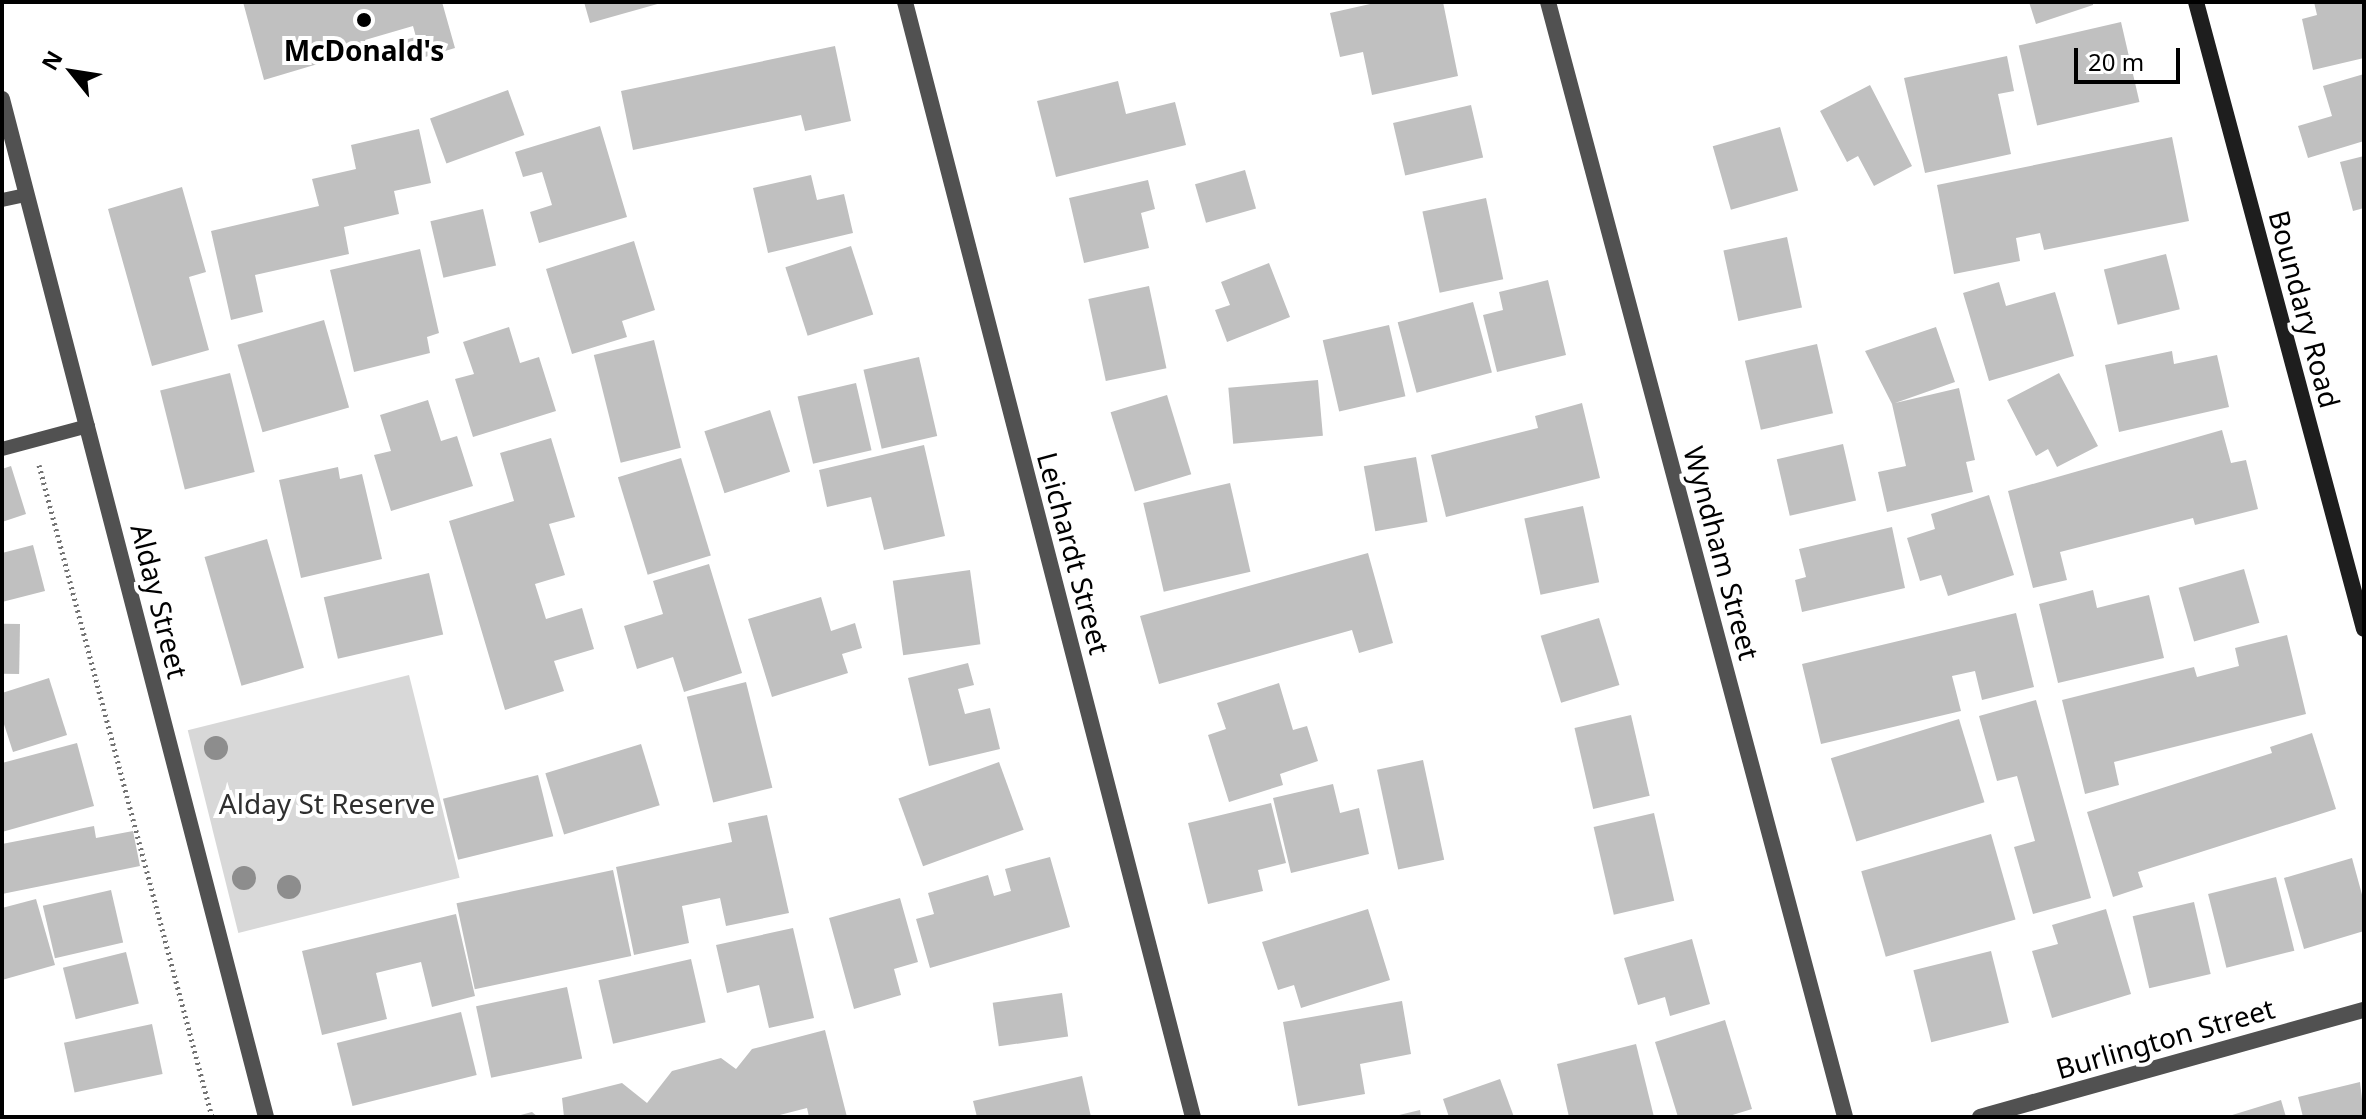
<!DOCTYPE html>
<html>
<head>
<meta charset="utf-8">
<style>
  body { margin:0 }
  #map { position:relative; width:2366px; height:1119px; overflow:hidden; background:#fff; font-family:"Noto Sans",sans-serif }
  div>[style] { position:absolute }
  .green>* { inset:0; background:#d8d8d8; transform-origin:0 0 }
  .building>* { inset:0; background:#c0c0c0; transform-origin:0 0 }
  .path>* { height:5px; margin-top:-2.5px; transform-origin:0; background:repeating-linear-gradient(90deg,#737373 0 2px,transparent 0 6px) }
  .lane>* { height:14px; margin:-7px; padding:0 7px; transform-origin:7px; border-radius:7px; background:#515151 }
  .street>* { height:16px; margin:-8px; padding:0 8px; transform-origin:8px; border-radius:8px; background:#515151 }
  .secondary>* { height:16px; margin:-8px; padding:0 8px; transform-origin:8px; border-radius:8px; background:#1e1e1e }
  .trees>* { width:24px; height:24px; margin:-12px; border-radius:50%; background:#8d8d8d }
  .dots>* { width:22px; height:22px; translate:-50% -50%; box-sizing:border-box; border:4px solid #fff; border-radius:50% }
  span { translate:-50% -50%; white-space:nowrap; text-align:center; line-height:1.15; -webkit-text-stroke:8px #fff; paint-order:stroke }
  .poi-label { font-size:28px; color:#000; font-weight:700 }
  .street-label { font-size:28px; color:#000 }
  .park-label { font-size:28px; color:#2f2f2f }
  .frame { position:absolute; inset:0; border:4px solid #000; pointer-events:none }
  .north { position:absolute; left:32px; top:32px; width:80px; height:80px; -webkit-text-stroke:6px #fff; paint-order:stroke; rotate:300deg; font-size:22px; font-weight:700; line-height:32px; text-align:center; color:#000 }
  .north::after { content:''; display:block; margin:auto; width:28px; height:36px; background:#000; clip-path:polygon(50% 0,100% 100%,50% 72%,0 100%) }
  .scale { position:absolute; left:2074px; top:48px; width:106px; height:36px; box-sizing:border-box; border:4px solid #000; border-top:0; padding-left:10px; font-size:24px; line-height:28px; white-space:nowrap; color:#000; -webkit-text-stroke:6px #fff; paint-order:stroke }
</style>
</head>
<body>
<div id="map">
  <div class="green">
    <i style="left:409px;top:675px;width:209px;height:228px;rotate:76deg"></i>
  </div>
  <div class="building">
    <i style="clip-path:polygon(243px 2px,442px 2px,455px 48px,402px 64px,396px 42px,416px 37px,413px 26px,365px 40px,368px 49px,264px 80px)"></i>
    <i style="clip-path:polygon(584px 2px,661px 2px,661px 3px,590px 23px)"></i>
    <i style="clip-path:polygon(1379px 2px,1443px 2px,1458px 76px,1372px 95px,1363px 52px,1340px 57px,1330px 13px)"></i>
    <i style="clip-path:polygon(2029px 2px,2093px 2px,2093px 5px,2036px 24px)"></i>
    <i style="clip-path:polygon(2314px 2px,2364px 2px,2364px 58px,2313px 70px,2302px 19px,2317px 15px)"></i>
    <i style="left:2121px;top:22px;width:82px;height:105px;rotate:77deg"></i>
    <i style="clip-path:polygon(835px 46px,851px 121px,805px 131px,801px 115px,633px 150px,621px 91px)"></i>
    <i style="clip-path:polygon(2007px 56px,2014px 91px,1998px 94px,2011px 154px,1925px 173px,1904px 78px)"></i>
    <i style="clip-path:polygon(2364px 74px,2364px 141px,2308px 158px,2298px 126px,2332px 116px,2323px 86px)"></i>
    <i style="clip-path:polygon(1118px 81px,1126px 114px,1175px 102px,1186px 145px,1056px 177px,1037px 101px)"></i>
    <i style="clip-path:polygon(1870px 85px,1912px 166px,1874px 186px,1858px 156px,1847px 162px,1820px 111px)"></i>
    <i style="left:508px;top:90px;width:48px;height:83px;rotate:70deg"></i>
    <i style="left:1471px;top:105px;width:54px;height:80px;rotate:77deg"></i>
    <i style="clip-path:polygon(600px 126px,627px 217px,539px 243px,530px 212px,552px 205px,542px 172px,523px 177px,515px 152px)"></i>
    <i style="left:1780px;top:127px;width:66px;height:70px;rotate:74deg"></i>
    <i style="clip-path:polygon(419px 129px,431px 183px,394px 191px,399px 214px,344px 227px,349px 254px,255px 275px,263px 312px,231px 320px,211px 231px,319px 206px,312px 179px,356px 169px,351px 145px)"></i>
    <i style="clip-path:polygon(2172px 137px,2189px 221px,2044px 250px,2040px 233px,2016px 238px,2020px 261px,1954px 274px,1937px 185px)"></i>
    <i style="clip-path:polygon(2364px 156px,2364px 208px,2353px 211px,2340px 162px)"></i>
    <i style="left:1245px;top:170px;width:40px;height:52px;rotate:74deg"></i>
    <i style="clip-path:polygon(811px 175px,817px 200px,844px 194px,853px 233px,768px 253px,753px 188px)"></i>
    <i style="clip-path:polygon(1148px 180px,1155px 209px,1141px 213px,1149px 248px,1084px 263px,1069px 198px)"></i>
    <i style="clip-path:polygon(182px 187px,206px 272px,189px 277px,209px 350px,152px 366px,108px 209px)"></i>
    <i style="left:1486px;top:198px;width:83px;height:65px;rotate:78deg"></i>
    <i style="left:483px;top:209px;width:58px;height:54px;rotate:77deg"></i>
    <i style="left:1787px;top:237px;width:72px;height:65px;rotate:78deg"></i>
    <i style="clip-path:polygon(634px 241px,655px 310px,622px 321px,627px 337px,572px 354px,546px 269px)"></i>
    <i style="left:851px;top:246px;width:72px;height:69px;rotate:72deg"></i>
    <i style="clip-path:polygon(420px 249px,439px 333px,427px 337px,430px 353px,354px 372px,330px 270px)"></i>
    <i style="left:2166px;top:254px;width:57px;height:64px;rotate:76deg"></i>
    <i style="clip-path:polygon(1269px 263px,1290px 317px,1227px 342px,1215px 310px,1230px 305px,1221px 282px)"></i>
    <i style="clip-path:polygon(1548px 280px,1566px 355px,1497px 372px,1483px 315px,1503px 310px,1499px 292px)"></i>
    <i style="clip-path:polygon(1999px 282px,2006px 306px,2055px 292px,2074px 356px,1989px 381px,1963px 293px)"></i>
    <i style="left:1149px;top:286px;width:84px;height:62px;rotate:78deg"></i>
    <i style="left:1473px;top:302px;width:73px;height:78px;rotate:75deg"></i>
    <i style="left:324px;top:320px;width:91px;height:90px;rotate:74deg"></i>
    <i style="left:1389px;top:325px;width:73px;height:68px;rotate:77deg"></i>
    <i style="clip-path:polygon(509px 327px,520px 363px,539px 357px,556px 411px,473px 437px,455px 379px,474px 374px,463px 342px)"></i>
    <i style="clip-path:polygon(1936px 327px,1955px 382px,1895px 403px,1959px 388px,1975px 460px,1966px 462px,1973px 492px,1887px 512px,1878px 472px,1906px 466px,1892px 404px,1865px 351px)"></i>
    <i style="left:654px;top:340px;width:111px;height:62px;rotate:76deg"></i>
    <i style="left:1817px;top:344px;width:71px;height:74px;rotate:77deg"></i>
    <i style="clip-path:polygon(2172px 351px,2174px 364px,2217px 355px,2229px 407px,2119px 432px,2105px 365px)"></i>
    <i style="left:919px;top:357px;width:81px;height:57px;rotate:77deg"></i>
    <i style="left:230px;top:373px;width:102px;height:72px;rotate:76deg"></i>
    <i style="clip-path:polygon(2059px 373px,2098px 446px,2057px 467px,2048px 449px,2036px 456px,2007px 400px)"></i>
    <i style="left:1318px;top:380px;width:56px;height:90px;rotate:85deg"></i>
    <i style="left:856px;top:383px;width:69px;height:60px;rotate:77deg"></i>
    <i style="left:1167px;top:395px;width:83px;height:59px;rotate:73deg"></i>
    <i style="clip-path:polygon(428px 400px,441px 441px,457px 436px,473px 486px,391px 511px,374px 455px,391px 451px,380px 415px)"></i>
    <i style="clip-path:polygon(1582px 403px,1600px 478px,1446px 517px,1431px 455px,1538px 428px,1535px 416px)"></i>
    <i style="left:770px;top:410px;width:65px;height:69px;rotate:72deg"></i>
    <i style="clip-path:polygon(2222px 430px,2231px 463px,2246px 460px,2258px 509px,2195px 525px,2193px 518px,2060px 552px,2067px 580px,2033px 588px,2008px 491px)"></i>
    <i style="clip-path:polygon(551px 438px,575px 517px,549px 524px,565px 575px,535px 584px,546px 619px,582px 608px,594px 649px,554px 661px,564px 691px,505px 710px,449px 521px,514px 501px,500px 453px)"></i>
    <i style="left:1843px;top:444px;width:58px;height:68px;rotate:77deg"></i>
    <i style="clip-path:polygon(924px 445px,945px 536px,884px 550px,871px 497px,827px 507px,819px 470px)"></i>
    <i style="left:1416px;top:457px;width:66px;height:53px;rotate:80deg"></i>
    <i style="left:681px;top:458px;width:102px;height:66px;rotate:73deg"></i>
    <i style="clip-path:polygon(11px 466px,26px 514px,2px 522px,2px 469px)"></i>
    <i style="clip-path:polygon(338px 467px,340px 479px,362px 474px,382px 559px,301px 578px,279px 480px)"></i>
    <i style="left:1230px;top:483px;width:91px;height:89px;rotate:77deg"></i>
    <i style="clip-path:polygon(1989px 495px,2014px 575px,1948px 596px,1941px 575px,1920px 581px,1907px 538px,1935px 529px,1931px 514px)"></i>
    <i style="left:1583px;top:506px;width:78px;height:60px;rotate:78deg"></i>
    <i style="clip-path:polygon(1892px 527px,1905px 588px,1802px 612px,1795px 580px,1806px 577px,1799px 549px)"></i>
    <i style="left:267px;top:539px;width:134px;height:65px;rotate:74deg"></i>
    <i style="clip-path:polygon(33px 545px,45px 591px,2px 602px,2px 553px)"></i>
    <i style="clip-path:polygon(1368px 553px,1393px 643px,1359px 653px,1352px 630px,1159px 684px,1140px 616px)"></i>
    <i style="clip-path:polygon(709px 564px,742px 673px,684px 692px,673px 657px,637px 669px,624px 626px,663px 614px,653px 581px)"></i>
    <i style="left:2244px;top:569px;width:56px;height:68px;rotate:74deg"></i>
    <i style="left:970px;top:570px;width:75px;height:78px;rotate:82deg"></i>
    <i style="left:429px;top:573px;width:63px;height:108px;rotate:77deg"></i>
    <i style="clip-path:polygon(2093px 590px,2097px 608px,2149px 595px,2164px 658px,2058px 683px,2039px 604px)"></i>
    <i style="clip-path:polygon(821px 597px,831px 631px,855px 623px,862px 648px,842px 654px,848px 673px,772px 697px,748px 619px)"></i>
    <i style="clip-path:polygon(2016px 613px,2034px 687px,1982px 700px,1975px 671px,1952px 676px,1961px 711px,1821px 744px,1802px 664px)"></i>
    <i style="left:1599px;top:618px;width:70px;height:61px;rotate:73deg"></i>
    <i style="left:20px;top:624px;width:50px;height:18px;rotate:91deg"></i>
    <i style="clip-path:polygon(2287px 635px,2306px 714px,2114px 762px,2119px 785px,2085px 794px,2062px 700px,2194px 667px,2197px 677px,2239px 666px,2235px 648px)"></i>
    <i style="clip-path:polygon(968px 663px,974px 685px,958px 689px,965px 714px,990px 708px,1000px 749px,929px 766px,908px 678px)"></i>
    <i style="clip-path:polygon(49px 678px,67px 735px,13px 752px,2px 718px,2px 693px)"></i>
    <i style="left:746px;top:682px;width:109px;height:61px;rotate:76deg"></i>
    <i style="clip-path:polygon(1279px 683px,1293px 730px,1307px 726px,1318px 761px,1280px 774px,1283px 785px,1229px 802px,1208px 735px,1226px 729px,1217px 703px)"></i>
    <i style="clip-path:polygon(2036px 700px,2091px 898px,2033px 914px,2014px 847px,2035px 841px,2017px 776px,1997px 781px,1979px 716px)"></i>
    <i style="left:1631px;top:715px;width:83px;height:58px;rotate:77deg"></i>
    <i style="left:1959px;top:719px;width:87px;height:134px;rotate:73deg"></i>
    <i style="clip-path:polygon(2312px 733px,2336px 809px,2138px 872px,2143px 887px,2113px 897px,2087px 812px,2272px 753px,2270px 747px)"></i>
    <i style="clip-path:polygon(77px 743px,94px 806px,2px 832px,2px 763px)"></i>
    <i style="left:641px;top:744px;width:64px;height:100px;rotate:73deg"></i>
    <i style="left:1423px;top:760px;width:102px;height:47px;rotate:78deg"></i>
    <i style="left:999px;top:762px;width:72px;height:107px;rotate:70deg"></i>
    <i style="left:538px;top:775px;width:63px;height:98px;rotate:76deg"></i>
    <i style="clip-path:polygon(1333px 784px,1340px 813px,1359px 808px,1369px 854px,1291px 873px,1273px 798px)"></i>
    <i style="clip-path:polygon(1271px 803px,1286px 863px,1258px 870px,1263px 891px,1208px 904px,1188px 823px)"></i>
    <i style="left:1654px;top:813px;width:90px;height:62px;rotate:77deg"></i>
    <i style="clip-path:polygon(767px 815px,789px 913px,726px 926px,720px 898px,682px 906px,689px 943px,634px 955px,616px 867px,732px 842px,728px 823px)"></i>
    <i style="clip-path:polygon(94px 826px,96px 838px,133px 831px,140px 866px,2px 894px,2px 844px)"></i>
    <i style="left:1991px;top:834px;width:89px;height:135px;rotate:74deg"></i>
    <i style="clip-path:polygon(1050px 857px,1070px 927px,930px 968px,916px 919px,934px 914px,928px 893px,988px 875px,994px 896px,1011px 891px,1005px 869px)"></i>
    <i style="clip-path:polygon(2352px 858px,2364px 902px,2364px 931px,2304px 949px,2284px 878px)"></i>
    <i style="left:613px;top:870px;width:88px;height:160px;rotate:78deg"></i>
    <i style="left:2276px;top:877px;width:76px;height:70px;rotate:76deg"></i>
    <i style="left:111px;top:890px;width:54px;height:70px;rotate:77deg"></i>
    <i style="clip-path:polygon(900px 898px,918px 962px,894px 969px,901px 995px,854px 1009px,829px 918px)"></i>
    <i style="clip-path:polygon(36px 899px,55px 965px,2px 980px,2px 908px)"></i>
    <i style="left:2194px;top:902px;width:74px;height:63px;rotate:77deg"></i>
    <i style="clip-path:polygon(1368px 909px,1390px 980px,1301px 1008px,1294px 985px,1278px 990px,1262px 942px)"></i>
    <i style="clip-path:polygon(2106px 909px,2131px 994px,2052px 1018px,2032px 951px,2058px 944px,2052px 925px)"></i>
    <i style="clip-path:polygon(456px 914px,475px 996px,432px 1007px,421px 962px,376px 973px,387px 1019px,322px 1035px,302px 951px)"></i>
    <i style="clip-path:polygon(793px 928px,814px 1018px,769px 1028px,759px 985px,727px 993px,716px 945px)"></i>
    <i style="clip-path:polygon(1692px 939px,1710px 1004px,1670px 1016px,1665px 997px,1638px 1005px,1624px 958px)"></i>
    <i style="left:1991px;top:951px;width:74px;height:80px;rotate:76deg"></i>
    <i style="left:126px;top:952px;width:53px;height:65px;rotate:76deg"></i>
    <i style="left:691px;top:959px;width:65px;height:95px;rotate:77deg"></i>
    <i style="left:567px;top:987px;width:73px;height:93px;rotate:78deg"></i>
    <i style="left:1062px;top:993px;width:44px;height:70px;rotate:82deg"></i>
    <i style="clip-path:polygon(1402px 1001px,1411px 1054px,1360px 1064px,1365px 1094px,1298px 1106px,1283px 1022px)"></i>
    <i style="left:461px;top:1012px;width:65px;height:128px;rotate:76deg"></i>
    <i style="clip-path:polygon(1725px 1020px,1752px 1109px,1726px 1117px,1678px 1117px,1655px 1042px)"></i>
    <i style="left:152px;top:1024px;width:51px;height:90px;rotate:78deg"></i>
    <i style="clip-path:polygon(825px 1030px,847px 1117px,809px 1117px,807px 1108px,772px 1117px,564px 1117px,562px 1098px,622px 1083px,647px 1103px,672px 1071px,721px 1058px,736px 1069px,752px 1049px)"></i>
    <i style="clip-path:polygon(1636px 1044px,1654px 1117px,1569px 1117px,1557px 1064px)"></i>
    <i style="clip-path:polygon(1082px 1076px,1091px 1117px,977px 1117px,973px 1101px)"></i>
    <i style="clip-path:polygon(1500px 1079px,1514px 1117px,1449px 1117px,1443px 1099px)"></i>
    <i style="clip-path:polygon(2360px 1082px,2364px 1117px,2303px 1117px,2298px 1097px)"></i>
    <i style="clip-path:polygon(2281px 1100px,2286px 1117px,2229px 1117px,2229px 1116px)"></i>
    <i style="clip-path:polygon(1420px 1110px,1421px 1117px,1395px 1117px,1395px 1116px)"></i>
    <i style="clip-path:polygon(532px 1112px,538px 1117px,517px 1117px,517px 1116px)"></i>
  </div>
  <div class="path">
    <i style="left:39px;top:465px;width:675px;rotate:75.14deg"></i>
  </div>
  <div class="lane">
    <i style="left:2px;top:200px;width:24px;rotate:-12deg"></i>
    <i style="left:2px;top:449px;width:89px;rotate:-15deg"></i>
  </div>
  <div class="street">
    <i style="left:905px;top:2px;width:1152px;rotate:75.52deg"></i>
    <i style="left:1548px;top:2px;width:1154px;rotate:75.08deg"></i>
    <i style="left:2px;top:99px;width:1052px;rotate:75.46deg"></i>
    <i style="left:1980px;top:1117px;width:399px;rotate:-15.6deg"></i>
  </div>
  <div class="secondary">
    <i style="left:2196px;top:2px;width:649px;rotate:75deg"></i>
  </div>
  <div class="trees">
    <i style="left:216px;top:748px"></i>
    <i style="left:244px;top:878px"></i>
    <i style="left:289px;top:887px"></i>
  </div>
  <div class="dots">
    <i style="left:364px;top:20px;background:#000"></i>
  </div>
  <div class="poi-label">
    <span style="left:364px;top:50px">McDonald's</span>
  </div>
  <div class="street-label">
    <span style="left:2305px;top:309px;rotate:75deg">Boundary Road</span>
    <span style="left:1074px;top:553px;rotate:75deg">Leichardt Street</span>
    <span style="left:1722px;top:553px;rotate:75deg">Wyndham Street</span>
    <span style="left:160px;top:601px;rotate:76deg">Alday Street</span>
    <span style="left:2165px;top:1038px;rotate:-16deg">Burlington Street</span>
  </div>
  <div class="park-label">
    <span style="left:327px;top:803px">Alday St Reserve</span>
  </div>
  <div class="frame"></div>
  <div class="north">N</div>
  <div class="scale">20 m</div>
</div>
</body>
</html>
